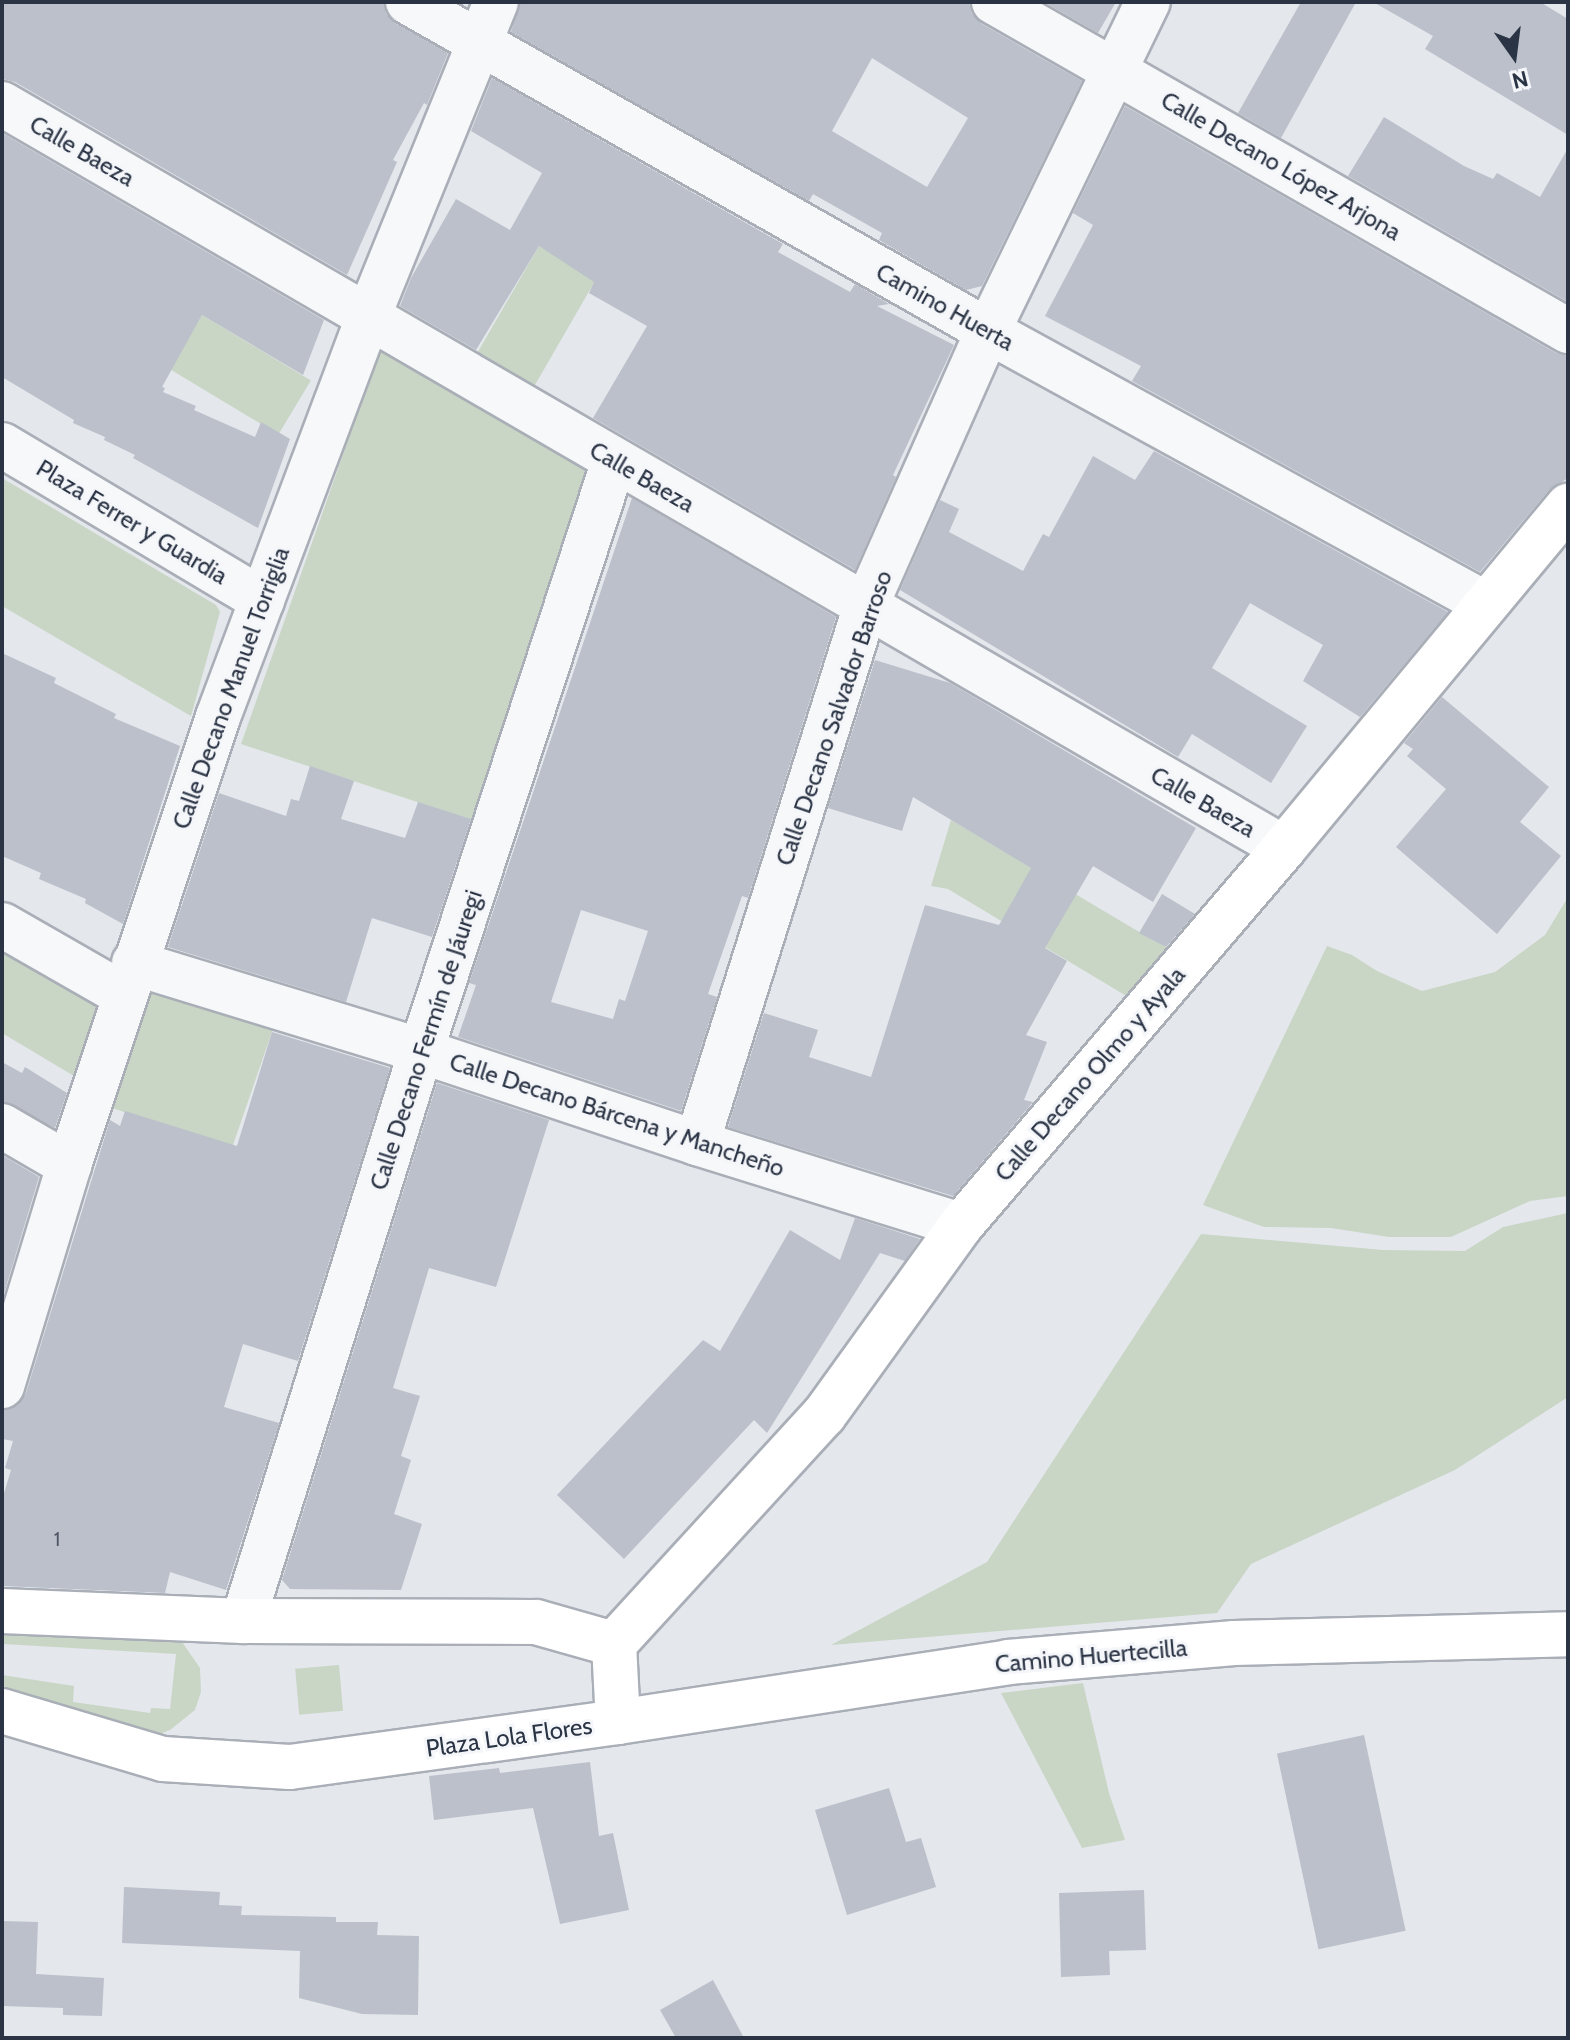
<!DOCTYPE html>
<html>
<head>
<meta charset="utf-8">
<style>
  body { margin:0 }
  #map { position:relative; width:1570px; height:2040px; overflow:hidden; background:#e4e7ec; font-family:Cabin,sans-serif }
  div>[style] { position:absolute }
  .green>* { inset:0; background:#c9d6c5; transform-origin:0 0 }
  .building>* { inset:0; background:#bbc0ca; transform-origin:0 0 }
  .roads { filter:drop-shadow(2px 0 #a9aeb7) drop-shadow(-2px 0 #a9aeb7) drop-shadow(0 2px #a9aeb7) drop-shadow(0 -2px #a9aeb7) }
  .street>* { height:44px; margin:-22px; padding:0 22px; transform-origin:22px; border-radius:22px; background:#f7f8fa }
  .secondary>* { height:44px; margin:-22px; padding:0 22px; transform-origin:22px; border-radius:22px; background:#fff }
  span { translate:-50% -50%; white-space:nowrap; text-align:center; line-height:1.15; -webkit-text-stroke:6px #f4f6f9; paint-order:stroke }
  .number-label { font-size:20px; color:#4f5766 }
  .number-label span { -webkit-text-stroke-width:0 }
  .street-label { font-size:24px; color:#2b3445 }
  .frame { position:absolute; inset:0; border:4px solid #2b3445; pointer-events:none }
  .north { position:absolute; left:1474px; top:16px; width:80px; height:80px; -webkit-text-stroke:6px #f4f6f9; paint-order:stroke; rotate:166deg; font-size:22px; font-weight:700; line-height:32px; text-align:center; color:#2b3445 }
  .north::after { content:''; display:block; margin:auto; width:28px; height:36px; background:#2b3445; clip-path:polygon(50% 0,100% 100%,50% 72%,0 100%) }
</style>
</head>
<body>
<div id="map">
  <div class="green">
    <i style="left:539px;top:246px;width:66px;height:127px;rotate:30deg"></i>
    <i style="left:202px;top:315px;width:127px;height:63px;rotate:31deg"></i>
    <i style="clip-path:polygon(381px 347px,589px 466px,472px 820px,241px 744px)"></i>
    <i style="clip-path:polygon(2px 478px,216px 605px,220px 612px,191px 716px,2px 606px)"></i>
    <i style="clip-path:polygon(951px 820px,1151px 939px,1170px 949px,1128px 997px,948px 889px,931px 886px)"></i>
    <i style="clip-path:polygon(1568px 897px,1568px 1196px,1530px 1201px,1451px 1237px,1389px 1237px,1331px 1228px,1264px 1227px,1203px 1205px,1327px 946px,1352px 955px,1377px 971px,1422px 991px,1495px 972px,1545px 935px)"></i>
    <i style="clip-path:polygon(2px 948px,100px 1005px,74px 1076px,2px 1033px)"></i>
    <i style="left:151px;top:987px;width:129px;height:127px;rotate:19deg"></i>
    <i style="clip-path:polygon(1568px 1213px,1568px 1397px,1455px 1470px,1251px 1564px,1217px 1613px,831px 1645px,987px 1562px,1201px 1234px,1383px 1250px,1465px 1251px,1503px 1227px)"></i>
    <i style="clip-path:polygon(2px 1633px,180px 1639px,200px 1668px,201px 1692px,195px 1710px,170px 1730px,154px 1736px,125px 1728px,2px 1688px,2px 1675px,74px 1686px,73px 1702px,150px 1713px,151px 1708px,170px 1709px,176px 1654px,3px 1644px,2px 1648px)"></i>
    <i style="left:339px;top:1665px;width:46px;height:44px;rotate:85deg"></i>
    <i style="clip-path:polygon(1083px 1683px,1109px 1793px,1125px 1840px,1082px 1848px,1001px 1693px)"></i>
  </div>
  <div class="building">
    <i style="clip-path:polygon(2px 2px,383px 2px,386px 14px,395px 23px,448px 53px,427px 105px,424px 103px,393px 160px,397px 162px,347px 275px,15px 82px,2px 79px)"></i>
    <i style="clip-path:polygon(evenodd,520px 2px,969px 2px,972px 14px,982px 24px,1082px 81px,982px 286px,966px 290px,879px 240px,882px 233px,813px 194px,809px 201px,511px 32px,520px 2px,872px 58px,968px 118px,927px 187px,832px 131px,872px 58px)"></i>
    <i style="clip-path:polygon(1044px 2px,1116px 2px,1098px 33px)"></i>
    <i style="clip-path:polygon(1301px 2px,1356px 2px,1281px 138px,1238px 113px)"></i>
    <i style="clip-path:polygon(1373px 2px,1540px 2px,1568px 19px,1568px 135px,1425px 49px,1433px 36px)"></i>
    <i style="clip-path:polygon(492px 78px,783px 244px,778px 252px,850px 292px,855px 284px,889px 304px,877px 306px,954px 345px,893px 475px,896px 477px,855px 570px,593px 418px,647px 326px,589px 293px,594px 282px,539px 246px,476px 350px,400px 306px,411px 278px,456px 199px,510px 230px,542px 173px,471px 131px)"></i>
    <i style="clip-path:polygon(1125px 106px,1556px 353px,1568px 356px,1568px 478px,1549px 490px,1480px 572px,1132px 381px,1141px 366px,1045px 316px,1093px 225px,1073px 213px)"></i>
    <i style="clip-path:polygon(1384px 117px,1464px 166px,1493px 179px,1497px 173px,1540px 197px,1568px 148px,1568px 302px,1348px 176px)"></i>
    <i style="clip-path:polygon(2px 133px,324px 320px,303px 375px,202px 315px,162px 387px,165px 388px,163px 392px,196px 406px,194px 410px,255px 437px,261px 422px,290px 439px,258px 528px,133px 458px,135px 455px,104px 440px,105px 437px,73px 423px,74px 420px,2px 377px)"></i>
    <i style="clip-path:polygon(1154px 451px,1448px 612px,1360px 717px,1303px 681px,1323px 645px,1250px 603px,1212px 668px,1307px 726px,1271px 783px,1192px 734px,1178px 757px,900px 590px,940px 500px,959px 509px,949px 532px,1023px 571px,1043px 534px,1049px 537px,1093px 456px,1135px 480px)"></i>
    <i style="clip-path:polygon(evenodd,632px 498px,836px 617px,748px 898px,742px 896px,708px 994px,717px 997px,681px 1111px,458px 1037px,476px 985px,469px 983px,632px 498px,581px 910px,648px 931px,625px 1001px,619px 999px,613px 1019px,551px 1002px,581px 910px)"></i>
    <i style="clip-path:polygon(2px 653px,56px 678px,54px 683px,116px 714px,114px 718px,180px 746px,123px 924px,85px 903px,86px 899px,39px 879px,41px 873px,2px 856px)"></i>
    <i style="clip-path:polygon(875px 660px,950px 683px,1196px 828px,1153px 902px,1093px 866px,1045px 948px,1067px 961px,1026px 1035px,1047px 1042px,1024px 1100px,1033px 1102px,953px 1196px,728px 1127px,764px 1013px,818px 1030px,809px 1057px,871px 1077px,925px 905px,999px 925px,1031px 868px,913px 797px,902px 831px,828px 808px)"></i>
    <i style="clip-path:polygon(1442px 697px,1549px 787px,1520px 822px,1561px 856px,1497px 934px,1396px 847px,1446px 789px,1407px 756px,1413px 749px,1404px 743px)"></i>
    <i style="clip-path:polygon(310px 766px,354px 781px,341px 819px,405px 838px,418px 802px,471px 819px,432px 937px,372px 918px,346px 1002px,168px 947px,219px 793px,286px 816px,291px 799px,299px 801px)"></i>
    <i style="clip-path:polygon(1162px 894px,1195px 914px,1166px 947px,1139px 933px)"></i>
    <i style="clip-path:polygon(272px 1032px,390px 1068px,298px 1361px,243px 1344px,224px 1407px,279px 1423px,226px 1590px,170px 1572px,165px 1593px,2px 1586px,2px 1500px,11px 1470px,5px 1468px,13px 1441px,2px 1439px,2px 1410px,18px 1405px,26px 1393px,110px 1120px,120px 1126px,125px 1111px,237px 1146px)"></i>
    <i style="clip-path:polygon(2px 1062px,22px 1073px,25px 1067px,67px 1093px,55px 1128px,2px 1101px)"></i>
    <i style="clip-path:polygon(437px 1083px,549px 1120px,496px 1287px,429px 1268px,393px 1388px,420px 1396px,401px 1456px,411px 1460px,394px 1514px,422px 1524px,401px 1590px,290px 1589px,282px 1580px)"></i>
    <i style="clip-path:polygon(2px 1155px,39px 1177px,2px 1300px)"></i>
    <i style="clip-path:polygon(855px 1218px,920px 1239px,905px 1261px,880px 1253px,767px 1433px,754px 1420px,624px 1559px,557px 1495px,703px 1340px,720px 1351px,790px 1230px,840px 1260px)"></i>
    <i style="left:1364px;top:1735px;width:200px;height:89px;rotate:78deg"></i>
    <i style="clip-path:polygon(590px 1762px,599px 1836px,613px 1833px,629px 1910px,560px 1924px,533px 1808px,434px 1820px,429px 1776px,499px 1768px,500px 1773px)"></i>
    <i style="clip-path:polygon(889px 1788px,906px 1842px,921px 1838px,936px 1887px,847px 1915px,815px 1810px)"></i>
    <i style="clip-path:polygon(124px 1887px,220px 1892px,219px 1905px,242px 1906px,241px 1915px,336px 1917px,336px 1922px,378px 1922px,377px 1935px,419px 1936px,418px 2015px,362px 2014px,299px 1998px,300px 1951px,122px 1943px)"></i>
    <i style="clip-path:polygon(1144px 1890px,1146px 1950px,1109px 1951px,1110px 1975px,1061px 1977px,1059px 1893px)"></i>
    <i style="clip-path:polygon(2px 1921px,38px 1922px,36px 1974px,104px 1978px,102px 2016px,63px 2015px,63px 2008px,2px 2006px)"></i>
    <i style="clip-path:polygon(713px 1980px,744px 2038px,676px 2038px,660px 2010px)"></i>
  </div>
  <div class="roads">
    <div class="street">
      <i style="left:408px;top:2px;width:667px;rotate:29.56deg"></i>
      <i style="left:988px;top:331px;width:568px;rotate:28.73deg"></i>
      <i style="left:994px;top:2px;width:662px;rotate:29.82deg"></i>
      <i style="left:2px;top:104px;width:1482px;rotate:30.13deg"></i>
      <i style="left:2px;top:445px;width:303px;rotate:30.8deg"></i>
      <i style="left:2px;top:925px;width:141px;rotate:29.8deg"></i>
      <i style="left:134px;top:963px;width:300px;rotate:17deg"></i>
      <i style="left:421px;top:1051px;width:291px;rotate:18.4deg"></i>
      <i style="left:697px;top:1143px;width:276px;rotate:17.3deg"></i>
      <i style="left:2px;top:1126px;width:78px;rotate:30.2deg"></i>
      <i style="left:697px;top:1143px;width:561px;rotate:-72.57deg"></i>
      <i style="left:865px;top:608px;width:303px;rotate:-66.1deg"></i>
      <i style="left:988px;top:331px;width:366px;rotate:-64.1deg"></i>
      <i style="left:2px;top:1386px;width:231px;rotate:-73.1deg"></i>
      <i style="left:69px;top:1165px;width:472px;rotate:-71.6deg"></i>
      <i style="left:218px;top:717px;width:427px;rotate:-69.4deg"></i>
      <i style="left:368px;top:317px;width:340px;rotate:-67.9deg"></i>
      <i style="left:243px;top:1621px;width:597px;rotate:-72.66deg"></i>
      <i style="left:421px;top:1051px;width:621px;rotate:-71.89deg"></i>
    </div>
    <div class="secondary">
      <i style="left:2px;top:1611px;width:241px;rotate:2.4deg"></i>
      <i style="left:243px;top:1621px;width:293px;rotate:0.2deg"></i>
      <i style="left:536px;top:1622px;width:81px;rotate:15.8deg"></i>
      <i style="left:614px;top:1644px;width:311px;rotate:-47.5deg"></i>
      <i style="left:824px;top:1415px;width:234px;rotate:-54.2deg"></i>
      <i style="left:961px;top:1225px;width:496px;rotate:-49.4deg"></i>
      <i style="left:1284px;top:848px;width:445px;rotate:-50.3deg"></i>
      <i style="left:614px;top:1644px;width:78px;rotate:87.1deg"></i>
      <i style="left:2px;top:1711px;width:168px;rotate:16.6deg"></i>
      <i style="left:163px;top:1759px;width:127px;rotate:3.6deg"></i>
      <i style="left:290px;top:1767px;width:331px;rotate:-7.8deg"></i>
      <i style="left:618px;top:1722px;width:395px;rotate:-8.7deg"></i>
      <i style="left:1008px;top:1662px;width:227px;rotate:-4.8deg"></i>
      <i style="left:1234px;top:1643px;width:334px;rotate:-1.5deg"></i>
    </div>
  </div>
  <div class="number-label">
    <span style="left:57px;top:1539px">1</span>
  </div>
  <div class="street-label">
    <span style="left:82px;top:151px;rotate:30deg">Calle Baeza</span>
    <span style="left:1281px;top:166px;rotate:30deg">Calle Decano López Arjona</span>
    <span style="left:945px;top:307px;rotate:29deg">Camino Huerta</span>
    <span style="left:642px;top:477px;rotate:30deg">Calle Baeza</span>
    <span style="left:132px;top:522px;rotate:31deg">Plaza Ferrer y Guardia</span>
    <span style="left:231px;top:688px;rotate:-70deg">Calle Decano Manuel Torriglia</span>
    <span style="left:834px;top:718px;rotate:-71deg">Calle Decano Salvador Barroso</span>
    <span style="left:1203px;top:802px;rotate:30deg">Calle Baeza</span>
    <span style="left:426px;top:1040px;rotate:-72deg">Calle Decano Fermín de Jáuregi</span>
    <span style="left:1090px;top:1074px;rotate:-49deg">Calle Decano Olmo y Ayala</span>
    <span style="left:617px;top:1115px;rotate:18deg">Calle Decano Bárcena y Mancheño</span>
    <span style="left:1091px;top:1656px;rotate:-5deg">Camino Huertecilla</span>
    <span style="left:509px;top:1737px;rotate:-8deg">Plaza Lola Flores</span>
  </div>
  <div class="frame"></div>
  <div class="north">N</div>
</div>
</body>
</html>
